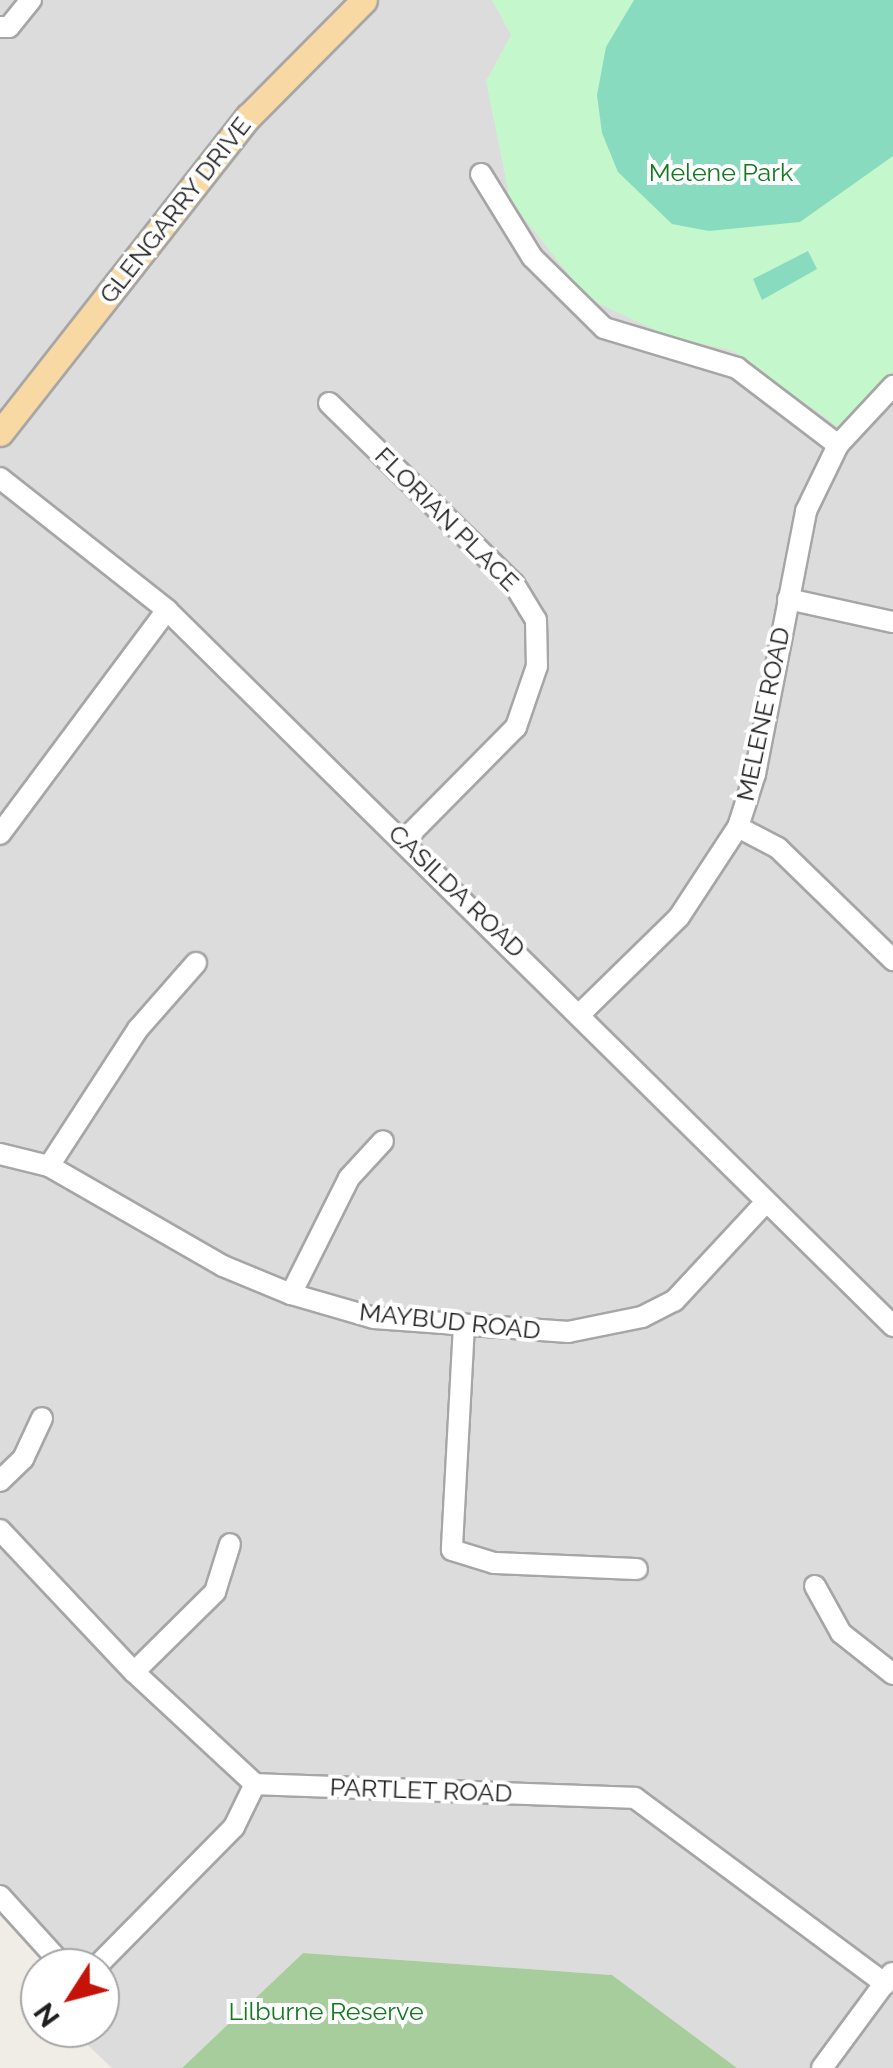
<!DOCTYPE html>
<html>
<head>
<meta charset="utf-8">
<style>
  body { margin:0 }
  #map { position:relative; width:893px; height:2068px; overflow:hidden; background:#f0ede6; font-family:Raleway,sans-serif }
  div>[style] { position:absolute }
  .residential>* { inset:0; background:#dddcdc }
  .forest>* { inset:0; background:#a8cd9d }
  .park>* { inset:0; background:#c5f7cc }
  .pitch>* { inset:0; background:#88dbbf }
  .roads { filter:drop-shadow(2px 0 #a6a6a6) drop-shadow(-2px 0 #a6a6a6) drop-shadow(0 2px #a6a6a6) drop-shadow(0 -2px #a6a6a6) }
  .minor>* { height:20px; margin:-10px; padding:0 10px; transform-origin:10px; border-radius:10px; background:#fff }
  .major>* { height:25px; margin:-12.5px; padding:0 12.5px; transform-origin:12.5px; border-radius:12.5px; background:#f8d8a3 }
  span { translate:-50% -50%; white-space:nowrap; text-align:center; line-height:1.15; -webkit-text-stroke:8px #fff; paint-order:stroke }
  .park-label { font-size:25px; color:#117a1f }
  .street-label { font-size:25px; color:#1f1f1f }
  .north { position:absolute; left:20px; top:1948px; width:100px; height:100px; box-sizing:border-box; background:#fff; border:2px solid #a5a5a5; border-radius:50%; rotate:234deg; font-size:28px; font-weight:700; line-height:40px; text-align:center; color:#1f1f1f }
  .north::after { content:''; display:block; margin:auto; width:35px; height:45px; background:#c51309; clip-path:polygon(50% 0,100% 100%,50% 72%,0 100%) }
</style>
</head>
<body>
<div id="map">
  <div class="residential">
    <i style="clip-path:polygon(0 0,893px 0,893px 2068px,737px 2068px,612px 1975px,303px 1953px,182px 2068px,112px 2068px,70px 2028px,100px 2028px,100px 1968px,51px 1968px,0 1913px)"></i>
  </div>
  <div class="forest">
    <i style="clip-path:polygon(303px 1953px,612px 1975px,737px 2068px,182px 2068px)"></i>
  </div>
  <div class="park">
    <i style="clip-path:polygon(492px 0,893px 0,893px 372px,838px 427px,734px 351px,668px 336px,587px 298px,510px 200px,486px 81px,511px 35px)"></i>
  </div>
  <div class="pitch">
    <i style="clip-path:polygon(634px 0,893px 0,893px 156px,800px 222px,709px 231px,672px 224px,618px 172px,602px 133px,597px 95px,606px 47px)"></i>
    <i style="clip-path:polygon(808px 251px,817px 269px,762px 300px,753px 279px)"></i>
  </div>
  <div class="roads">
    <div class="minor">
      <i style="left:0;top:27px;width:9px"></i>
      <i style="left:9px;top:27px;width:35px;rotate:-51deg"></i>
      <i style="left:481px;top:174px;width:97px;rotate:58.4deg"></i>
      <i style="left:532px;top:257px;width:101px;rotate:44.6deg"></i>
      <i style="left:604px;top:328px;width:139px;rotate:16.7deg"></i>
      <i style="left:737px;top:368px;width:127px;rotate:37.3deg"></i>
      <i style="left:329px;top:403px;width:259px;rotate:44.4deg"></i>
      <i style="left:514px;top:584px;width:42px;rotate:58.6deg"></i>
      <i style="left:536px;top:620px;width:46px;rotate:88.8deg"></i>
      <i style="left:537px;top:666px;width:65px;rotate:109deg"></i>
      <i style="left:516px;top:727px;width:159px;rotate:134.7deg"></i>
      <i style="left:0;top:478px;width:213px;rotate:38.3deg"></i>
      <i style="left:167px;top:610px;width:1020px;rotate:44.6deg"></i>
      <i style="left:788px;top:599px;width:107px;rotate:12.4deg"></i>
      <i style="left:738px;top:827px;width:45px;rotate:27.7deg"></i>
      <i style="left:778px;top:848px;width:161px;rotate:44.2deg"></i>
      <i style="left:0;top:834px;width:279px;rotate:-53.3deg"></i>
      <i style="left:581px;top:1013px;width:137px;rotate:-44.4deg"></i>
      <i style="left:679px;top:917px;width:108px;rotate:-56.8deg"></i>
      <i style="left:738px;top:827px;width:56px;rotate:-72.2deg"></i>
      <i style="left:755px;top:774px;width:268px;rotate:-79deg"></i>
      <i style="left:806px;top:511px;width:73px;rotate:-64.1deg"></i>
      <i style="left:838px;top:445px;width:81px;rotate:-47deg"></i>
      <i style="left:0;top:1154px;width:50px;rotate:13.8deg"></i>
      <i style="left:49px;top:1166px;width:201px;rotate:29.9deg"></i>
      <i style="left:223px;top:1266px;width:74px;rotate:22.4deg"></i>
      <i style="left:291px;top:1294px;width:86px;rotate:16.1deg"></i>
      <i style="left:374px;top:1318px;width:195px;rotate:4.1deg"></i>
      <i style="left:568px;top:1332px;width:76px;rotate:-11.5deg"></i>
      <i style="left:642px;top:1317px;width:36px;rotate:-27deg"></i>
      <i style="left:674px;top:1301px;width:135px;rotate:-47.1deg"></i>
      <i style="left:49px;top:1166px;width:163px;rotate:-57deg"></i>
      <i style="left:138px;top:1029px;width:88px;rotate:-48.7deg"></i>
      <i style="left:291px;top:1294px;width:130px;rotate:-63.4deg"></i>
      <i style="left:349px;top:1178px;width:50px;rotate:-47.4deg"></i>
      <i style="left:464px;top:1325px;width:225px;rotate:93.1deg"></i>
      <i style="left:452px;top:1550px;width:44px;rotate:17.2deg"></i>
      <i style="left:494px;top:1563px;width:143px;rotate:2.4deg"></i>
      <i style="left:0;top:1481px;width:32px;rotate:-44deg"></i>
      <i style="left:23px;top:1459px;width:45px;rotate:-65.1deg"></i>
      <i style="left:0;top:1530px;width:195px;rotate:46.7deg"></i>
      <i style="left:134px;top:1672px;width:165px;rotate:42.8deg"></i>
      <i style="left:255px;top:1784px;width:380px;rotate:2.1deg"></i>
      <i style="left:635px;top:1798px;width:312px;rotate:36.6deg"></i>
      <i style="left:815px;top:1586px;width:54px;rotate:61deg"></i>
      <i style="left:841px;top:1633px;width:66px;rotate:38.3deg"></i>
      <i style="left:134px;top:1672px;width:114px;rotate:-44.6deg"></i>
      <i style="left:215px;top:1592px;width:50px;rotate:-72.6deg"></i>
      <i style="left:0;top:1896px;width:88px;rotate:47.8deg"></i>
      <i style="left:59px;top:1961px;width:33px;rotate:12deg"></i>
      <i style="left:95px;top:1968px;width:198px;rotate:-45.4deg"></i>
      <i style="left:234px;top:1827px;width:48px;rotate:-64deg"></i>
      <i style="left:822px;top:2068px;width:118px;rotate:-53.6deg"></i>
    </div>
    <div class="major">
      <i style="left:0;top:433px;width:403px;rotate:-51.9deg"></i>
      <i style="left:249px;top:116px;width:163px;rotate:-45.2deg"></i>
    </div>
  </div>
  <div class="park-label">
    <span style="left:721px;top:172px">Melene Park</span>
    <span style="left:326px;top:2011px">Lilburne Reserve</span>
  </div>
  <div class="street-label">
    <span style="left:175px;top:210px;rotate:-52deg">GLENGARRY DRIVE</span>
    <span style="left:447px;top:519px;rotate:45deg">FLORIAN PLACE</span>
    <span style="left:763px;top:714px;rotate:-78deg">MELENE ROAD</span>
    <span style="left:457px;top:891px;rotate:44deg">CASILDA ROAD</span>
    <span style="left:450px;top:1321px;rotate:6deg">MAYBUD ROAD</span>
    <span style="left:421px;top:1790px;rotate:2deg">PARTLET ROAD</span>
  </div>
  <div class="north">N</div>
</div>
</body>
</html>
